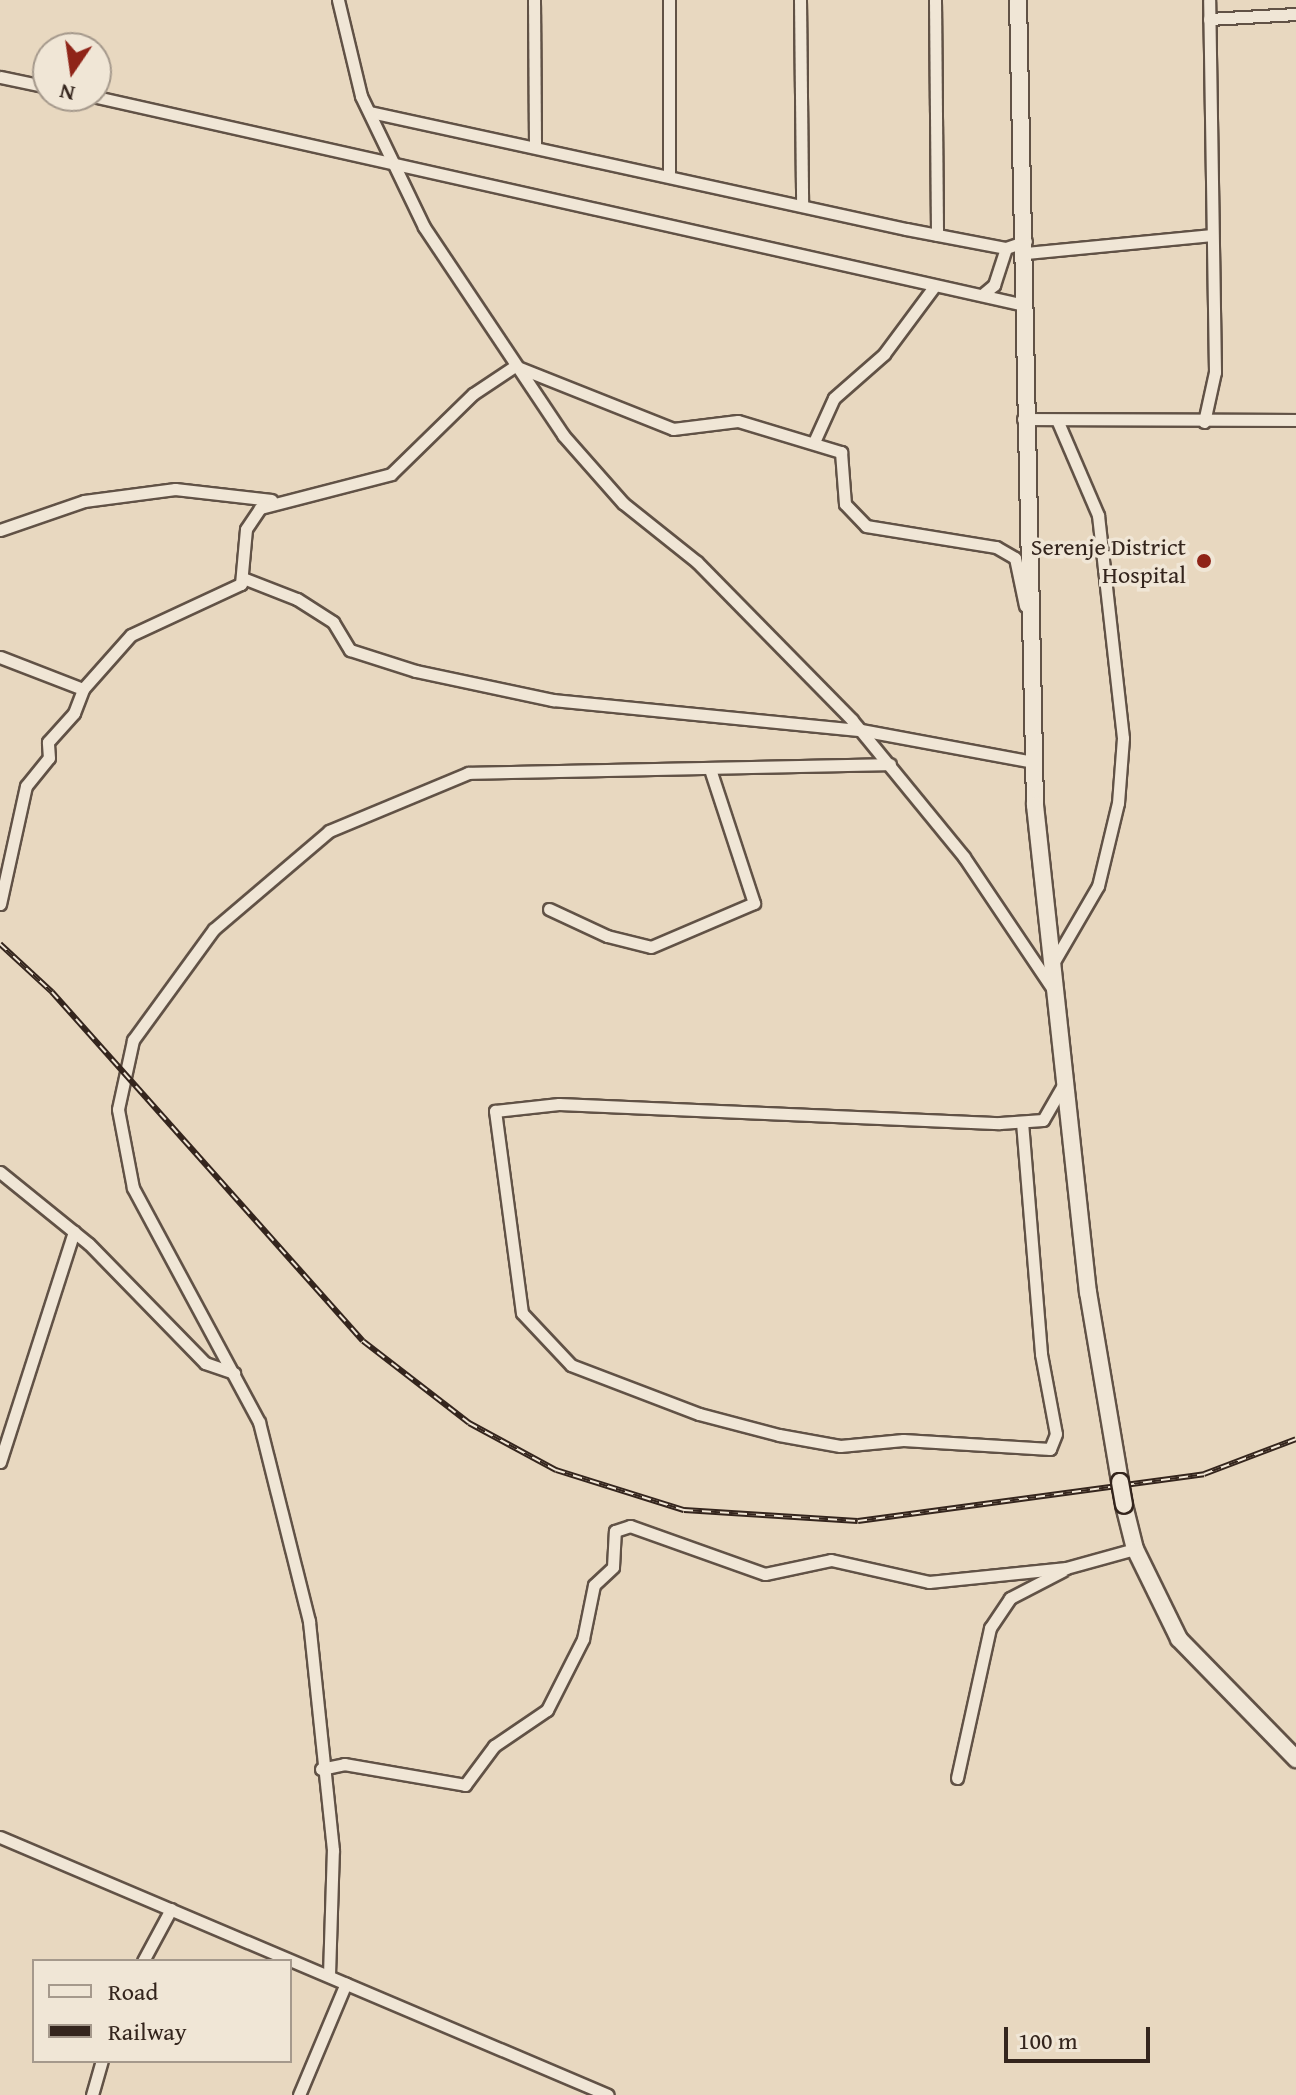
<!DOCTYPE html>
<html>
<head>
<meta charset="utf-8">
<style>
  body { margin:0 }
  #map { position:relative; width:1296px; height:2095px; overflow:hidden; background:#e8d8c0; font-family:"Gentium Book Plus",serif }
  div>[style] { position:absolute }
  .roads { filter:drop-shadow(2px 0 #615246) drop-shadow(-2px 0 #615246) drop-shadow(0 2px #615246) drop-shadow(0 -2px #615246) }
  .minor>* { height:11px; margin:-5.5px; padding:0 5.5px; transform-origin:5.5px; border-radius:5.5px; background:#f0e6d6 }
  .secondary>* { height:16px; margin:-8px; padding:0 8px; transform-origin:8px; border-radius:8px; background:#f0e6d6 }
  .rail>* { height:6px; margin-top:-3px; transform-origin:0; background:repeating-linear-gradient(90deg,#f0e6d6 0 9px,#34251d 0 18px); box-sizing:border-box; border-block:2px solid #34251d }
  .bridges { filter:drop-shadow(2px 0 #34251d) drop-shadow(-2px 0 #34251d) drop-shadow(0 2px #34251d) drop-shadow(0 -2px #34251d) }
  .secondary-bridge>* { height:16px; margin:-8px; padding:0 8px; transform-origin:8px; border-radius:8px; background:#f0e6d6 }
  .dots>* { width:22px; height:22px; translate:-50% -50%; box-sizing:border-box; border:4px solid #f0e6d6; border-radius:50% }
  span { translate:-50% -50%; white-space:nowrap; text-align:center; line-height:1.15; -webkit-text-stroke:7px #f0e6d6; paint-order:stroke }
  .poi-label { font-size:24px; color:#34251d }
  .right { translate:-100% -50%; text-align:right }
  .legend { position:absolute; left:32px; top:1959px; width:260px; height:104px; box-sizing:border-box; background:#f0e6d6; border:2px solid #a5998c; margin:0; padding:10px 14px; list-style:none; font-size:24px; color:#34251d }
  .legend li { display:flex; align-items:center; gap:16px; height:40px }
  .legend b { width:40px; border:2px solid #a5998c }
  .north { position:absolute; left:32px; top:32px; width:80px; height:80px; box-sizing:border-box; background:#f0e6d6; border:2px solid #a5998c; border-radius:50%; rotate:193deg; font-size:22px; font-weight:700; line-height:32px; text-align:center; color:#34251d }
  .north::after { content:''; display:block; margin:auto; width:28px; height:36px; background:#8f2418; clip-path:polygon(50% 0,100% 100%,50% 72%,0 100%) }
  .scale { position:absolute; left:1004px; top:2027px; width:146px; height:36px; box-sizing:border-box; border:4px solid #34251d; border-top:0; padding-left:10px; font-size:24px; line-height:28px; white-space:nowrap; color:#34251d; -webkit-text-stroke:6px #f0e6d6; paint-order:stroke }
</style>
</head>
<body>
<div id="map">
  <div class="roads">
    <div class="minor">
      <i style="left:338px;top:0;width:99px;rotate:76.5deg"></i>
      <i style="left:361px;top:96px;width:145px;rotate:64.3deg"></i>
      <i style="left:424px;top:227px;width:250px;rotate:56.2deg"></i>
      <i style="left:563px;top:435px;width:91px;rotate:48.6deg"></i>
      <i style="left:623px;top:503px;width:95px;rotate:38.6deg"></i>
      <i style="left:697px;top:562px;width:221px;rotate:45.5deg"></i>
      <i style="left:852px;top:720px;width:177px;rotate:50.7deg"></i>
      <i style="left:964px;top:857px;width:158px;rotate:56.1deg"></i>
      <i style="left:534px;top:0;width:144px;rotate:89.6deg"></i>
      <i style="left:800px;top:0;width:204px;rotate:89.4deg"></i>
      <i style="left:935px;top:0;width:235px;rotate:89.5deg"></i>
      <i style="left:1209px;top:19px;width:87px;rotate:-3.3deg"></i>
      <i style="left:0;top:77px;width:49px;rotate:11.8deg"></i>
      <i style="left:92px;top:96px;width:956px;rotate:12.63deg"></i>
      <i style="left:370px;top:112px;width:549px;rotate:12.31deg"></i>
      <i style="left:906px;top:229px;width:102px;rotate:10.8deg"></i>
      <i style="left:1006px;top:248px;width:21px;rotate:-19deg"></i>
      <i style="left:669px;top:176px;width:176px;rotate:-90deg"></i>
      <i style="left:1026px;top:253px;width:187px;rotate:-5.5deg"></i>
      <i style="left:982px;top:295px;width:16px;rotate:-40deg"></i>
      <i style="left:994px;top:285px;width:39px;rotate:-72deg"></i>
      <i style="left:1023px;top:419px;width:273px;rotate:0.2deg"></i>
      <i style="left:1204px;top:422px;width:51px;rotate:-77.6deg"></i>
      <i style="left:1215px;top:372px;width:372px;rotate:-90.9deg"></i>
      <i style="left:814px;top:442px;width:48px;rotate:-65.6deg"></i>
      <i style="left:834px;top:398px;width:67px;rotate:-41.3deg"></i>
      <i style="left:884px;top:354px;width:82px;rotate:-53.4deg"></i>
      <i style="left:0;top:530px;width:89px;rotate:-19deg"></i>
      <i style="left:84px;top:501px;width:92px;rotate:-7.5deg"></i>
      <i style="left:175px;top:489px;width:97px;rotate:6.5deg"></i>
      <i style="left:243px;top:578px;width:58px;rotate:21.3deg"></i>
      <i style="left:297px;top:599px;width:43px;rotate:32.6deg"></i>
      <i style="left:333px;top:622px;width:33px;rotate:59deg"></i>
      <i style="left:350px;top:650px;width:69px;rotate:17.7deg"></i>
      <i style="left:416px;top:671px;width:140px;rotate:12deg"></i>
      <i style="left:553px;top:700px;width:309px;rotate:5.6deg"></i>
      <i style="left:861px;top:730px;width:176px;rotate:10.5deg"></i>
      <i style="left:0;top:657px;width:89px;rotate:21.1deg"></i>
      <i style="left:83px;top:689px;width:72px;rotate:-48.4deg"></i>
      <i style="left:131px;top:635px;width:121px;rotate:-24.9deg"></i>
      <i style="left:241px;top:584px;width:55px;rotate:-84.8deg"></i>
      <i style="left:246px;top:529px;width:25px;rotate:-56deg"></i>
      <i style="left:260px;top:508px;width:135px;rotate:-14.5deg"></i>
      <i style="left:391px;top:474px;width:115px;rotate:-44.3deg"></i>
      <i style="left:473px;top:394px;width:50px;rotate:-33.7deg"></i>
      <i style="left:515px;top:366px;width:170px;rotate:21.7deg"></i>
      <i style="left:673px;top:429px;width:65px;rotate:-7deg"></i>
      <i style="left:738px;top:421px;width:108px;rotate:16.8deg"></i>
      <i style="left:841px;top:452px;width:52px;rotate:85.6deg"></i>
      <i style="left:845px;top:504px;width:30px;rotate:46deg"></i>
      <i style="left:866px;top:526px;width:132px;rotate:9.2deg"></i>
      <i style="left:996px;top:547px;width:22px;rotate:30deg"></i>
      <i style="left:1015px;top:558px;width:49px;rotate:78.2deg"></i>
      <i style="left:0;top:904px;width:121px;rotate:-77.6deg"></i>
      <i style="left:26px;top:786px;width:36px;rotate:-51deg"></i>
      <i style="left:49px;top:758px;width:16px;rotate:-94deg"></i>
      <i style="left:48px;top:742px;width:39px;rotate:-48deg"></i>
      <i style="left:74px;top:713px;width:26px;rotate:-69deg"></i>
      <i style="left:549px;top:909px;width:64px;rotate:25deg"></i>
      <i style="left:607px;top:936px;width:45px;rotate:14deg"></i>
      <i style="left:651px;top:947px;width:112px;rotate:-23.1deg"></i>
      <i style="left:754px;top:903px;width:141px;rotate:-108.2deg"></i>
      <i style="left:1052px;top:965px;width:91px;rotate:-59.8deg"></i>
      <i style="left:1098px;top:886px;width:85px;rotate:-76.5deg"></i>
      <i style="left:1118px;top:803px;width:65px;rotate:-85.6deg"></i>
      <i style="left:1123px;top:738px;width:224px;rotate:-96.4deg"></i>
      <i style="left:1098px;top:515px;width:101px;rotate:-113.3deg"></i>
      <i style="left:1022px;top:1122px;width:233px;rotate:85.3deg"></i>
      <i style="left:1041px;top:1354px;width:81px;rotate:79.4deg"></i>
      <i style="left:1056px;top:1434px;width:16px;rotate:112deg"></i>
      <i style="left:1050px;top:1449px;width:147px;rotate:-176.5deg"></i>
      <i style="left:903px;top:1440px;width:63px;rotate:174.6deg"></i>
      <i style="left:840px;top:1446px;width:62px;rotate:-169.8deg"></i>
      <i style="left:779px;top:1435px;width:83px;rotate:-165.3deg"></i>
      <i style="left:699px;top:1414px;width:137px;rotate:-159.1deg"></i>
      <i style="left:571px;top:1365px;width:71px;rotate:-133.3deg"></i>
      <i style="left:522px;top:1313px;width:204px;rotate:-97.6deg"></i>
      <i style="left:495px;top:1111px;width:64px;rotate:-6.2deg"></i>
      <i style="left:559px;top:1104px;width:441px;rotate:2.5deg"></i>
      <i style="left:1000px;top:1123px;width:43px;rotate:-4deg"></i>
      <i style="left:1043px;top:1120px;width:38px;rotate:-60deg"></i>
      <i style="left:0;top:1172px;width:114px;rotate:39deg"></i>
      <i style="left:89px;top:1244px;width:166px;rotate:45.7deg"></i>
      <i style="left:205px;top:1363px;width:31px;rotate:19deg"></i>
      <i style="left:0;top:1462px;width:242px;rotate:-72.2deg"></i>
      <i style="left:321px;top:1769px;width:24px;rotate:-12deg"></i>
      <i style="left:344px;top:1764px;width:123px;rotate:9.8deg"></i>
      <i style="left:465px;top:1785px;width:49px;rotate:-53.4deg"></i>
      <i style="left:494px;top:1746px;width:64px;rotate:-34.2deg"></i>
      <i style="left:547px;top:1710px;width:80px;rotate:-63.1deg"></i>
      <i style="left:583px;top:1639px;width:55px;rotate:-78.5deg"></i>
      <i style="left:594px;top:1585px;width:26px;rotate:-43deg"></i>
      <i style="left:613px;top:1567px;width:36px;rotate:-87deg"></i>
      <i style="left:615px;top:1531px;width:16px;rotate:-18deg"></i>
      <i style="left:630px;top:1526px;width:143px;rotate:19.6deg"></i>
      <i style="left:765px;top:1574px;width:67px;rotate:-12deg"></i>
      <i style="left:831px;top:1560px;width:100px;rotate:12.7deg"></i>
      <i style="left:929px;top:1582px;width:138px;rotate:-5.8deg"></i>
      <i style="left:1066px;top:1568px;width:72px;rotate:-15.4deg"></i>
      <i style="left:957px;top:1778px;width:154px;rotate:-77.6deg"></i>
      <i style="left:990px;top:1628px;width:36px;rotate:-56deg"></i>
      <i style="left:1010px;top:1598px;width:59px;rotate:-27.4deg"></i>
      <i style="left:0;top:1837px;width:660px;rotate:22.99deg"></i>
      <i style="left:143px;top:1961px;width:59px;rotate:-61.7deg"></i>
      <i style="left:329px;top:1975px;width:125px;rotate:-88.2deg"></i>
      <i style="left:333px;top:1850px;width:230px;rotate:-96deg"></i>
      <i style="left:309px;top:1621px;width:205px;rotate:-104.1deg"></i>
      <i style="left:259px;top:1422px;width:266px;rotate:-118.3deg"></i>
      <i style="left:133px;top:1188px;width:80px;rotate:-100.8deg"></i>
      <i style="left:118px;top:1109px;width:71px;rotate:-77.7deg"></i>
      <i style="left:133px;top:1040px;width:137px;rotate:-53.9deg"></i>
      <i style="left:214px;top:929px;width:151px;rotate:-40.4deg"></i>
      <i style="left:329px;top:831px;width:151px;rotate:-22.6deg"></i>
      <i style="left:468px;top:773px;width:422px;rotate:-1.2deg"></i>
      <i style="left:92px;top:2095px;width:35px;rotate:-74deg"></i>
      <i style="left:299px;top:2095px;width:121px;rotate:-67.2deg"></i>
    </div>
    <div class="secondary">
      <i style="left:1018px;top:0;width:805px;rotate:88.79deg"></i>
      <i style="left:1035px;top:805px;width:490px;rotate:83.8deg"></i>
      <i style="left:1088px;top:1292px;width:193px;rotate:80.4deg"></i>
      <i style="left:1124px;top:1505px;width:45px;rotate:76deg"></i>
      <i style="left:1135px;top:1549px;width:100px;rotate:63.9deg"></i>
      <i style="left:1179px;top:1639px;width:168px;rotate:45.7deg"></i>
    </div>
  </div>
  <div class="rail">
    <i style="left:0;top:944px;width:71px;rotate:42.7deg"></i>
    <i style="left:52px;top:992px;width:467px;rotate:48.3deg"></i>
    <i style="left:363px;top:1341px;width:134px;rotate:37.7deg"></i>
    <i style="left:469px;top:1423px;width:99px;rotate:28.4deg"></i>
    <i style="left:556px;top:1470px;width:134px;rotate:17.4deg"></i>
    <i style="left:684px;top:1510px;width:174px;rotate:3.6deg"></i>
    <i style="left:858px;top:1521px;width:349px;rotate:-7.7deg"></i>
    <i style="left:1204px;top:1474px;width:98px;rotate:-20.8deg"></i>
  </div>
  <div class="bridges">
    <div class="secondary-bridge">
      <i style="left:1120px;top:1482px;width:23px;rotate:80deg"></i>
    </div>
  </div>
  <div class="dots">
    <i style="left:1204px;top:561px;background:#8f2418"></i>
  </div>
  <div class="poi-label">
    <span class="right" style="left:1186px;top:561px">Serenje District<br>Hospital</span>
  </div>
  <ul class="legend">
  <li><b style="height:10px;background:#f0e6d6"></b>Road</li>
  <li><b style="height:10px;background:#34251d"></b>Railway</li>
  </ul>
  <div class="north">N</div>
  <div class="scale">100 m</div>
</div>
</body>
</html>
